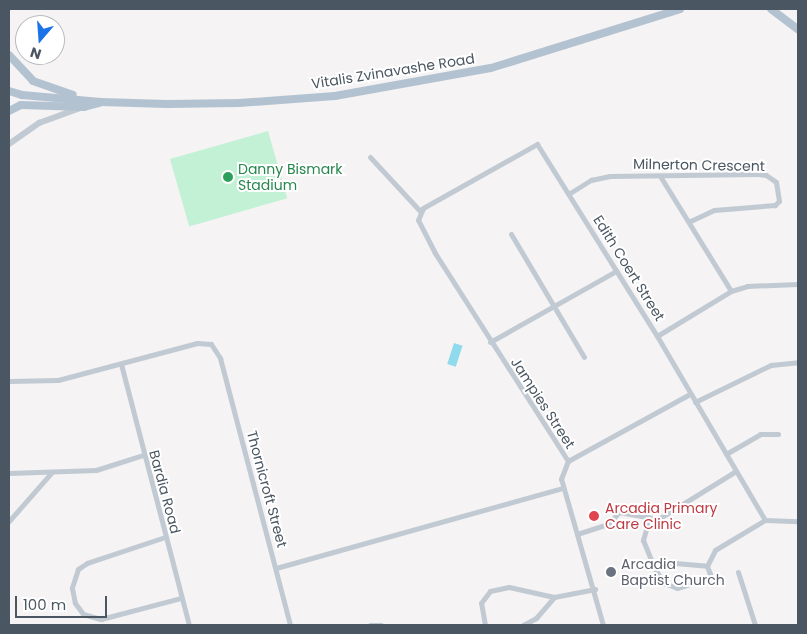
<!DOCTYPE html>
<html>
<head>
<meta charset="utf-8">
<style>
  body { margin:0 }
  #map { position:relative; width:807px; height:634px; overflow:hidden; background:#f5f3f3; font-family:Poppins,sans-serif }
  div>[style] { position:absolute }
  .green>* { inset:0; background:#c3f1d5; transform-origin:0 0 }
  .water>* { inset:0; background:#90daee; transform-origin:0 0 }
  .minor>* { height:5px; margin:-2.5px; padding:0 2.5px; transform-origin:2.5px; border-radius:2.5px; background:#c1cad2 }
  .tertiary>* { height:6px; margin:-3px; padding:0 3px; transform-origin:3px; border-radius:3px; background:#c1cad2 }
  .primary>* { height:8px; margin:-4px; padding:0 4px; transform-origin:4px; border-radius:4px; background:#b3c2d1 }
  .dots>* { width:14px; height:14px; translate:-50% -50%; box-sizing:border-box; border:2px solid #fff; border-radius:50% }
  span { translate:-50% -50%; white-space:nowrap; text-align:center; line-height:1.15; -webkit-text-stroke:4px #fff; paint-order:stroke }
  .street-label { font-size:14px; color:#4a5661 }
  .leisure-label { font-size:14px; color:#27864d }
  .left { translate:0 -50%; text-align:left }
  .health-label { font-size:14px; color:#be3a42 }
  .worship-label { font-size:14px; color:#5b616d }
  .frame { position:absolute; inset:0; border:10px solid #4a5661; pointer-events:none }
  .north { position:absolute; left:15px; top:15px; width:50px; height:50px; box-sizing:border-box; background:#fff; border:1px solid #b7bbc0; border-radius:50%; rotate:198deg; font-size:14px; font-weight:700; line-height:20px; text-align:center; color:#4a5661 }
  .north::after { content:''; display:block; margin:auto; width:18px; height:22px; background:#1a73e8; clip-path:polygon(50% 0,100% 100%,50% 72%,0 100%) }
  .scale { position:absolute; left:15px; top:596px; width:92px; height:22px; box-sizing:border-box; border:2px solid #4a5661; border-top:0; padding-left:6px; font-size:15px; line-height:18px; white-space:nowrap; color:#4a5661; -webkit-text-stroke:4px #fff; paint-order:stroke }
</style>
</head>
<body>
<div id="map">
  <div class="green">
    <i style="left:268px;top:131px;width:70px;height:102px;rotate:74deg"></i>
  </div>
  <div class="water">
    <i style="left:454px;top:343px;width:9px;height:22px;rotate:18deg"></i>
  </div>
  <div class="minor">
    <i style="left:370px;top:157px;width:74px;rotate:47.2deg"></i>
    <i style="left:660px;top:176px;width:135px;rotate:58.3deg"></i>
    <i style="left:570px;top:193px;width:25px;rotate:-32deg"></i>
    <i style="left:591px;top:180px;width:19px;rotate:-12deg"></i>
    <i style="left:610px;top:176px;width:148px;rotate:-0.8deg"></i>
    <i style="left:758px;top:174px;width:8px;rotate:7deg"></i>
    <i style="left:766px;top:175px;width:12px;rotate:35deg"></i>
    <i style="left:776px;top:182px;width:19px;rotate:81deg"></i>
    <i style="left:779px;top:201px;width:6px;rotate:135deg"></i>
    <i style="left:775px;top:205px;width:61px;rotate:175.3deg"></i>
    <i style="left:714px;top:210px;width:26px;rotate:155deg"></i>
    <i style="left:511px;top:234px;width:143px;rotate:59.3deg"></i>
    <i style="left:657px;top:336px;width:87px;rotate:-31.3deg"></i>
    <i style="left:731px;top:291px;width:17px;rotate:-17deg"></i>
    <i style="left:747px;top:286px;width:51px;rotate:-2.2deg"></i>
    <i style="left:490px;top:342px;width:145px;rotate:-29.4deg"></i>
    <i style="left:121px;top:364px;width:270px;rotate:75.4deg"></i>
    <i style="left:9px;top:381px;width:49px;rotate:-1.2deg"></i>
    <i style="left:58px;top:380px;width:144px;rotate:-14.9deg"></i>
    <i style="left:197px;top:343px;width:14px;rotate:4deg"></i>
    <i style="left:211px;top:344px;width:17px;rotate:57deg"></i>
    <i style="left:220px;top:358px;width:276px;rotate:75.3deg"></i>
    <i style="left:695px;top:402px;width:85px;rotate:-26deg"></i>
    <i style="left:771px;top:365px;width:27px;rotate:-6deg"></i>
    <i style="left:726px;top:454px;width:39px;rotate:-30deg"></i>
    <i style="left:760px;top:434px;width:18px"></i>
    <i style="left:568px;top:461px;width:139px;rotate:-28.8deg"></i>
    <i style="left:736px;top:471px;width:105px;rotate:148.3deg"></i>
    <i style="left:647px;top:526px;width:15px;rotate:106deg"></i>
    <i style="left:643px;top:540px;width:31px;rotate:68deg"></i>
    <i style="left:655px;top:569px;width:21px;rotate:-17deg"></i>
    <i style="left:675px;top:563px;width:32px;rotate:5deg"></i>
    <i style="left:707px;top:566px;width:18px;rotate:-63deg"></i>
    <i style="left:715px;top:550px;width:58px;rotate:-31deg"></i>
    <i style="left:765px;top:520px;width:33px;rotate:2deg"></i>
    <i style="left:9px;top:473px;width:87px;rotate:-2deg"></i>
    <i style="left:96px;top:470px;width:49px;rotate:-17.7deg"></i>
    <i style="left:9px;top:521px;width:64px;rotate:-48.8deg"></i>
    <i style="left:577px;top:534px;width:33px;rotate:-18deg"></i>
    <i style="left:608px;top:524px;width:16px;rotate:-47deg"></i>
    <i style="left:619px;top:512px;width:40px;rotate:10deg"></i>
    <i style="left:165px;top:537px;width:82px;rotate:161.6deg"></i>
    <i style="left:87px;top:563px;width:11px;rotate:146deg"></i>
    <i style="left:78px;top:569px;width:20px;rotate:108deg"></i>
    <i style="left:72px;top:588px;width:15px;rotate:79deg"></i>
    <i style="left:75px;top:603px;width:14px;rotate:54deg"></i>
    <i style="left:83px;top:614px;width:19px;rotate:16deg"></i>
    <i style="left:101px;top:619px;width:83px;rotate:-14.7deg"></i>
    <i style="left:276px;top:568px;width:298px;rotate:-15.6deg"></i>
    <i style="left:655px;top:569px;width:17px;rotate:57deg"></i>
    <i style="left:664px;top:583px;width:14px;rotate:21deg"></i>
    <i style="left:677px;top:588px;width:31px;rotate:-17deg"></i>
    <i style="left:707px;top:579px;width:6px;rotate:-59deg"></i>
    <i style="left:710px;top:574px;width:9px;rotate:-111deg"></i>
    <i style="left:738px;top:572px;width:56px;rotate:72.2deg"></i>
    <i style="left:370px;top:625px;width:11px"></i>
    <i style="left:485px;top:625px;width:22px;rotate:-100deg"></i>
    <i style="left:481px;top:603px;width:15px;rotate:-53deg"></i>
    <i style="left:490px;top:591px;width:19px;rotate:-12deg"></i>
    <i style="left:509px;top:587px;width:46px;rotate:12.5deg"></i>
    <i style="left:554px;top:597px;width:42px;rotate:-11deg"></i>
    <i style="left:523px;top:625px;width:15px;rotate:-28deg"></i>
    <i style="left:536px;top:618px;width:28px;rotate:-49deg"></i>
    <i style="left:603px;top:625px;width:152px;rotate:-106deg"></i>
    <i style="left:561px;top:479px;width:19px;rotate:-69deg"></i>
    <i style="left:568px;top:461px;width:247px;rotate:-122.6deg"></i>
    <i style="left:435px;top:253px;width:37px;rotate:-117deg"></i>
    <i style="left:418px;top:220px;width:13px;rotate:-67deg"></i>
    <i style="left:423px;top:208px;width:131px;rotate:-29.3deg"></i>
    <i style="left:537px;top:144px;width:226px;rotate:58deg"></i>
    <i style="left:657px;top:336px;width:213px;rotate:59.6deg"></i>
  </div>
  <div class="tertiary">
    <i style="left:9px;top:144px;width:37px;rotate:-35deg"></i>
    <i style="left:39px;top:123px;width:44px;rotate:-20.1deg"></i>
  </div>
  <div class="primary">
    <i style="left:771px;top:9px;width:34px;rotate:37deg"></i>
    <i style="left:9px;top:55px;width:35px;rotate:47deg"></i>
    <i style="left:33px;top:81px;width:42px;rotate:19.3deg"></i>
    <i style="left:9px;top:91px;width:14px;rotate:17deg"></i>
    <i style="left:22px;top:95px;width:79px;rotate:5.1deg"></i>
    <i style="left:101px;top:102px;width:66px;rotate:1.7deg"></i>
    <i style="left:167px;top:104px;width:72px;rotate:-0.8deg"></i>
    <i style="left:239px;top:103px;width:96px;rotate:-4.2deg"></i>
    <i style="left:335px;top:96px;width:158px;rotate:-10.2deg"></i>
    <i style="left:491px;top:68px;width:198px;rotate:-17.3deg"></i>
    <i style="left:9px;top:111px;width:13px;rotate:-27deg"></i>
    <i style="left:21px;top:105px;width:63px;rotate:1.8deg"></i>
    <i style="left:84px;top:107px;width:16px;rotate:-15deg"></i>
  </div>
  <div class="dots">
    <i style="left:228px;top:177px;background:#2e9e5b"></i>
    <i style="left:594px;top:516px;background:#e0444e"></i>
    <i style="left:611px;top:572px;background:#6b7280"></i>
  </div>
  <div class="street-label">
    <span style="left:393px;top:71px;rotate:-9deg">Vitalis Zvinavashe Road</span>
    <span style="left:699px;top:165px;rotate:1deg">Milnerton Crescent</span>
    <span style="left:629px;top:268px;rotate:58deg">Edith Coert Street</span>
    <span style="left:543px;top:403px;rotate:57deg">Jampies Street</span>
    <span style="left:267px;top:489px;rotate:75deg">Thornicroft Street</span>
    <span style="left:165px;top:492px;rotate:75deg">Bardia Road</span>
  </div>
  <div class="leisure-label">
    <span class="left" style="left:238px;top:177px">Danny Bismark<br>Stadium</span>
  </div>
  <div class="health-label">
    <span class="left" style="left:605px;top:516px">Arcadia Primary<br>Care Clinic</span>
  </div>
  <div class="worship-label">
    <span class="left" style="left:621px;top:572px">Arcadia<br>Baptist Church</span>
  </div>
  <div class="frame"></div>
  <div class="north">N</div>
  <div class="scale">100 m</div>
</div>
</body>
</html>
